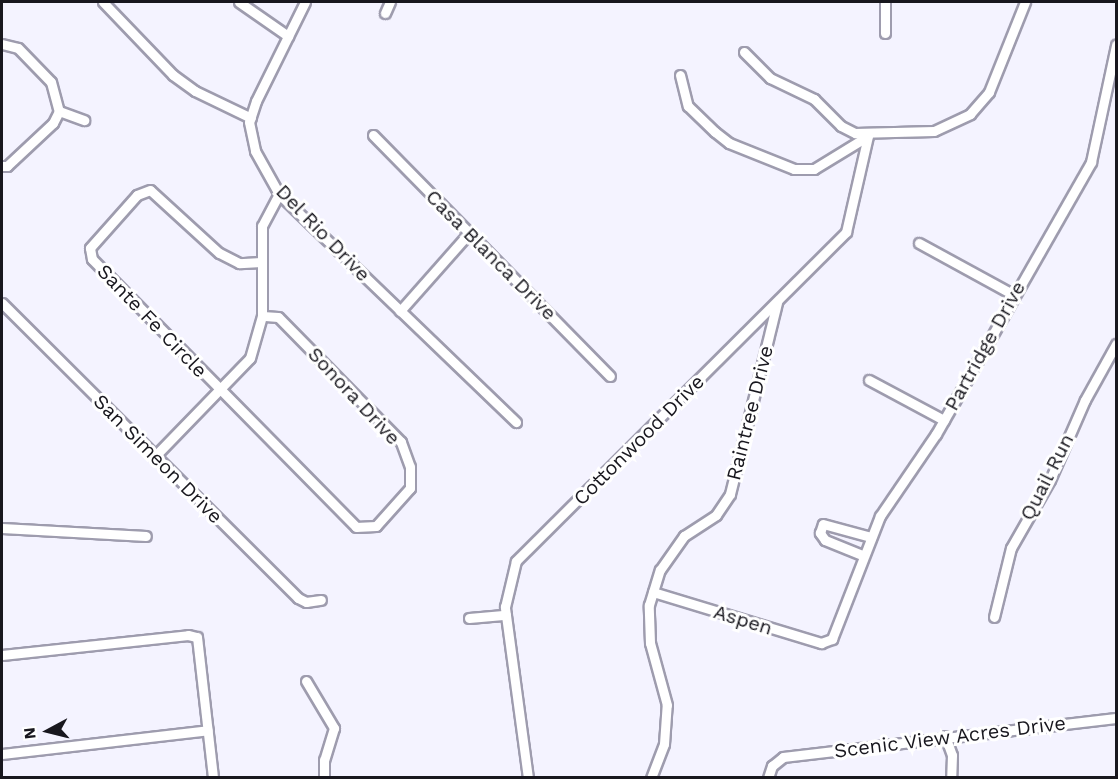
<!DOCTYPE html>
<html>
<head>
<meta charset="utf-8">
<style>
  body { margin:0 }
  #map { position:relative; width:1118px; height:779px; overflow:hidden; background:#f4f3ff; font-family:"Work Sans",sans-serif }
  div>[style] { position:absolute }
  .roads { filter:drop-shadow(2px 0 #9e9cae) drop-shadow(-2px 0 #9e9cae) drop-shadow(0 2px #9e9cae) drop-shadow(0 -2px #9e9cae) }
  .street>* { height:9px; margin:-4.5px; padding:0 4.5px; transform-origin:4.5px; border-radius:4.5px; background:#fff }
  span { translate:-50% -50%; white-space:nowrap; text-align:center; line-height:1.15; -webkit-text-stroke:6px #fff; paint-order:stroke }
  .street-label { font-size:20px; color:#18171e }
  .frame { position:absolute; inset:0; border:3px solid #18171e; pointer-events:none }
  .north { position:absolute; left:18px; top:701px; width:60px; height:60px; -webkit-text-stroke:4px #fff; paint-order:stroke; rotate:263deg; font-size:16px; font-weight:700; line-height:24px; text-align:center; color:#18171e }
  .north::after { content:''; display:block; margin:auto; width:21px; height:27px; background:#18171e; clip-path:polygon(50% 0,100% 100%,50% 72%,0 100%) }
</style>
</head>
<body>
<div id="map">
  <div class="roads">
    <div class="street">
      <i style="left:103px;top:2px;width:101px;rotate:46.2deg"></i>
      <i style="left:173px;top:75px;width:27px;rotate:36deg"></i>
      <i style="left:195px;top:91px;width:62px;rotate:25.7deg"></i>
      <i style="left:239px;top:2px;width:60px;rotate:34.8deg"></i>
      <i style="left:305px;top:2px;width:110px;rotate:116.3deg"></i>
      <i style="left:256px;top:101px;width:22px;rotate:108deg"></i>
      <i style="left:249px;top:122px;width:30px;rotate:78deg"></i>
      <i style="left:255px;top:151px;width:49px;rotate:60.8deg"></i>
      <i style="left:279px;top:194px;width:329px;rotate:43.9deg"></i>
      <i style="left:385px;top:13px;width:12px;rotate:-66deg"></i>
      <i style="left:885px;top:33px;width:31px;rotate:-90deg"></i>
      <i style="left:2px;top:44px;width:16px;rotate:14deg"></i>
      <i style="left:18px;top:48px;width:47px;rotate:45.9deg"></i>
      <i style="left:51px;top:82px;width:30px;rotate:75deg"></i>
      <i style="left:59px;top:111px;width:27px;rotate:20deg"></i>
      <i style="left:744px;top:52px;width:37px;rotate:45deg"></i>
      <i style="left:770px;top:78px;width:49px;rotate:25.5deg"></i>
      <i style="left:814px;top:99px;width:38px;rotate:45deg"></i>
      <i style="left:841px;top:126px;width:16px;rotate:27deg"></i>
      <i style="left:855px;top:133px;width:79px;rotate:-1.5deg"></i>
      <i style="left:934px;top:131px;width:40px;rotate:-25deg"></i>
      <i style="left:970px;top:114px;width:29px;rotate:-49deg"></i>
      <i style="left:989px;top:92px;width:97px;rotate:-68.2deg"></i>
      <i style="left:680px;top:75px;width:32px;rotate:76deg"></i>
      <i style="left:688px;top:106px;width:37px;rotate:44deg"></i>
      <i style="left:715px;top:132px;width:18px;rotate:38deg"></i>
      <i style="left:729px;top:143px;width:70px;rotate:21.8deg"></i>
      <i style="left:794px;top:169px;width:20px"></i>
      <i style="left:814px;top:169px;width:63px;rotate:-31.4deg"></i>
      <i style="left:373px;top:135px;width:338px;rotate:45.5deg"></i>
      <i style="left:2px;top:166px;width:5px"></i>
      <i style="left:7px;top:166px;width:63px;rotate:-43.1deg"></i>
      <i style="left:53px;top:123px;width:13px;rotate:-63deg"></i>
      <i style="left:919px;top:243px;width:108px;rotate:28.7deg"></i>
      <i style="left:261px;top:262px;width:22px;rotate:177deg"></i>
      <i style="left:239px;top:263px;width:22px;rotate:-153deg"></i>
      <i style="left:219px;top:253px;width:93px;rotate:-137.6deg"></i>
      <i style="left:150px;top:190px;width:14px;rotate:159deg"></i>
      <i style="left:137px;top:195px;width:71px;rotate:131.6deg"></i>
      <i style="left:90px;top:248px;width:11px;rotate:80deg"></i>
      <i style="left:92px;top:259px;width:376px;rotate:45.4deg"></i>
      <i style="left:356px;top:527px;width:20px;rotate:-3deg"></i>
      <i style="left:376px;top:526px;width:51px;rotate:-48.2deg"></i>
      <i style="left:410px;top:488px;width:21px;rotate:-90deg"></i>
      <i style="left:410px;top:467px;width:27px;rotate:-110deg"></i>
      <i style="left:401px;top:442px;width:175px;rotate:-134.5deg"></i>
      <i style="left:278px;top:317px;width:16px;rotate:-176deg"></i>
      <i style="left:2px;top:303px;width:418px;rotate:44.9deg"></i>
      <i style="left:298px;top:598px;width:9px;rotate:27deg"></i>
      <i style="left:306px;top:602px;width:15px;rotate:-8deg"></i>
      <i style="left:400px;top:311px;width:104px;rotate:-48.5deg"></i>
      <i style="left:869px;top:380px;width:85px;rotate:28.1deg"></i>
      <i style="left:155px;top:456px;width:136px;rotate:-45.9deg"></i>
      <i style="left:250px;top:358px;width:44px;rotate:-74.1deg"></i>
      <i style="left:262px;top:316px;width:90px;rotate:-90deg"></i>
      <i style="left:262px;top:226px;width:36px;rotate:-62deg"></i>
      <i style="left:2px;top:528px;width:144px;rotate:3.2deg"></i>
      <i style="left:862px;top:555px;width:40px;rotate:-158deg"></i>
      <i style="left:825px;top:540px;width:9px;rotate:-126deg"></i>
      <i style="left:820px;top:533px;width:9px;rotate:-72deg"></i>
      <i style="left:823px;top:524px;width:50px;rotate:15.2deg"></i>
      <i style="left:653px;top:592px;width:176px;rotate:16.9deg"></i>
      <i style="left:821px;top:643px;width:12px;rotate:-20deg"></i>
      <i style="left:832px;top:639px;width:132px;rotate:-68.7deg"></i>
      <i style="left:880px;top:516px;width:99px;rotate:-55.7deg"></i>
      <i style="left:936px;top:434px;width:313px;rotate:-60.3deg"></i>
      <i style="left:1091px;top:162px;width:120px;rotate:-77.9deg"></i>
      <i style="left:994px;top:617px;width:71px;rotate:-76.2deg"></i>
      <i style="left:1011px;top:548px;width:78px;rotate:-60.2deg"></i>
      <i style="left:1050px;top:480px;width:87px;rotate:-66.4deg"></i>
      <i style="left:1085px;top:400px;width:64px;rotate:-61deg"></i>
      <i style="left:469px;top:618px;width:37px;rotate:-5deg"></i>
      <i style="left:2px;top:655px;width:187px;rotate:-6.1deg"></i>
      <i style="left:188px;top:635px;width:9px;rotate:13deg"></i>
      <i style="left:197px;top:637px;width:142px;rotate:83.5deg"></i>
      <i style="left:306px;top:681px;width:55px;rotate:59.2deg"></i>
      <i style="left:334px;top:728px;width:34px;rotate:107deg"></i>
      <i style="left:324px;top:760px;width:18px;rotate:90deg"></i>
      <i style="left:945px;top:736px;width:20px;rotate:70deg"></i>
      <i style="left:952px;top:755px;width:23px;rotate:92deg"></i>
      <i style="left:2px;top:754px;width:207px;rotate:-6.6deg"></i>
      <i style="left:528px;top:778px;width:173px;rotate:-97.7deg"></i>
      <i style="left:505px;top:607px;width:47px;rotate:-76.6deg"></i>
      <i style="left:516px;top:561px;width:466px;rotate:-44.9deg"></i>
      <i style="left:846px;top:232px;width:98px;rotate:-77.1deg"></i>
      <i style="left:651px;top:778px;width:36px;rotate:-69deg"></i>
      <i style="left:664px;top:744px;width:39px;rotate:-86deg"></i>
      <i style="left:667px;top:705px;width:64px;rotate:-105.3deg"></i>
      <i style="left:650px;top:643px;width:38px;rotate:-92deg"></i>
      <i style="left:649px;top:605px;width:37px;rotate:-73deg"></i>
      <i style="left:660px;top:570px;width:42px;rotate:-54.8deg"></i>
      <i style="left:684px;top:536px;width:38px;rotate:-33deg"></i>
      <i style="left:716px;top:515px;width:25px;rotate:-56deg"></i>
      <i style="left:730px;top:494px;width:197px;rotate:-76.2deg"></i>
      <i style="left:768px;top:778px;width:13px;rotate:-72deg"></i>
      <i style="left:772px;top:766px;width:14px;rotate:-39deg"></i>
      <i style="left:783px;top:757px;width:335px;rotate:-6.7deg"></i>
    </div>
  </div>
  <div class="street-label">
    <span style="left:323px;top:233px;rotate:46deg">Del Rio Drive</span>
    <span style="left:491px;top:255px;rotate:45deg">Casa Blanca Drive</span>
    <span style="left:152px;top:321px;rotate:46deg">Sante Fe Circle</span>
    <span style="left:985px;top:346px;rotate:-61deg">Partridge Drive</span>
    <span style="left:354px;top:396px;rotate:47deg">Sonora Drive</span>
    <span style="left:750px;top:413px;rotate:-76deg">Raintree Drive</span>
    <span style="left:639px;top:440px;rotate:-45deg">Cottonwood Drive</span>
    <span style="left:158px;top:459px;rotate:45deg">San Simeon Drive</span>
    <span style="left:1047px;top:477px;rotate:-63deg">Quail Run</span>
    <span style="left:743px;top:620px;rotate:17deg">Aspen</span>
    <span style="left:950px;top:737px;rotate:-7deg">Scenic View Acres Drive</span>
  </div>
  <div class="frame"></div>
  <div class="north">N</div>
</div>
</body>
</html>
